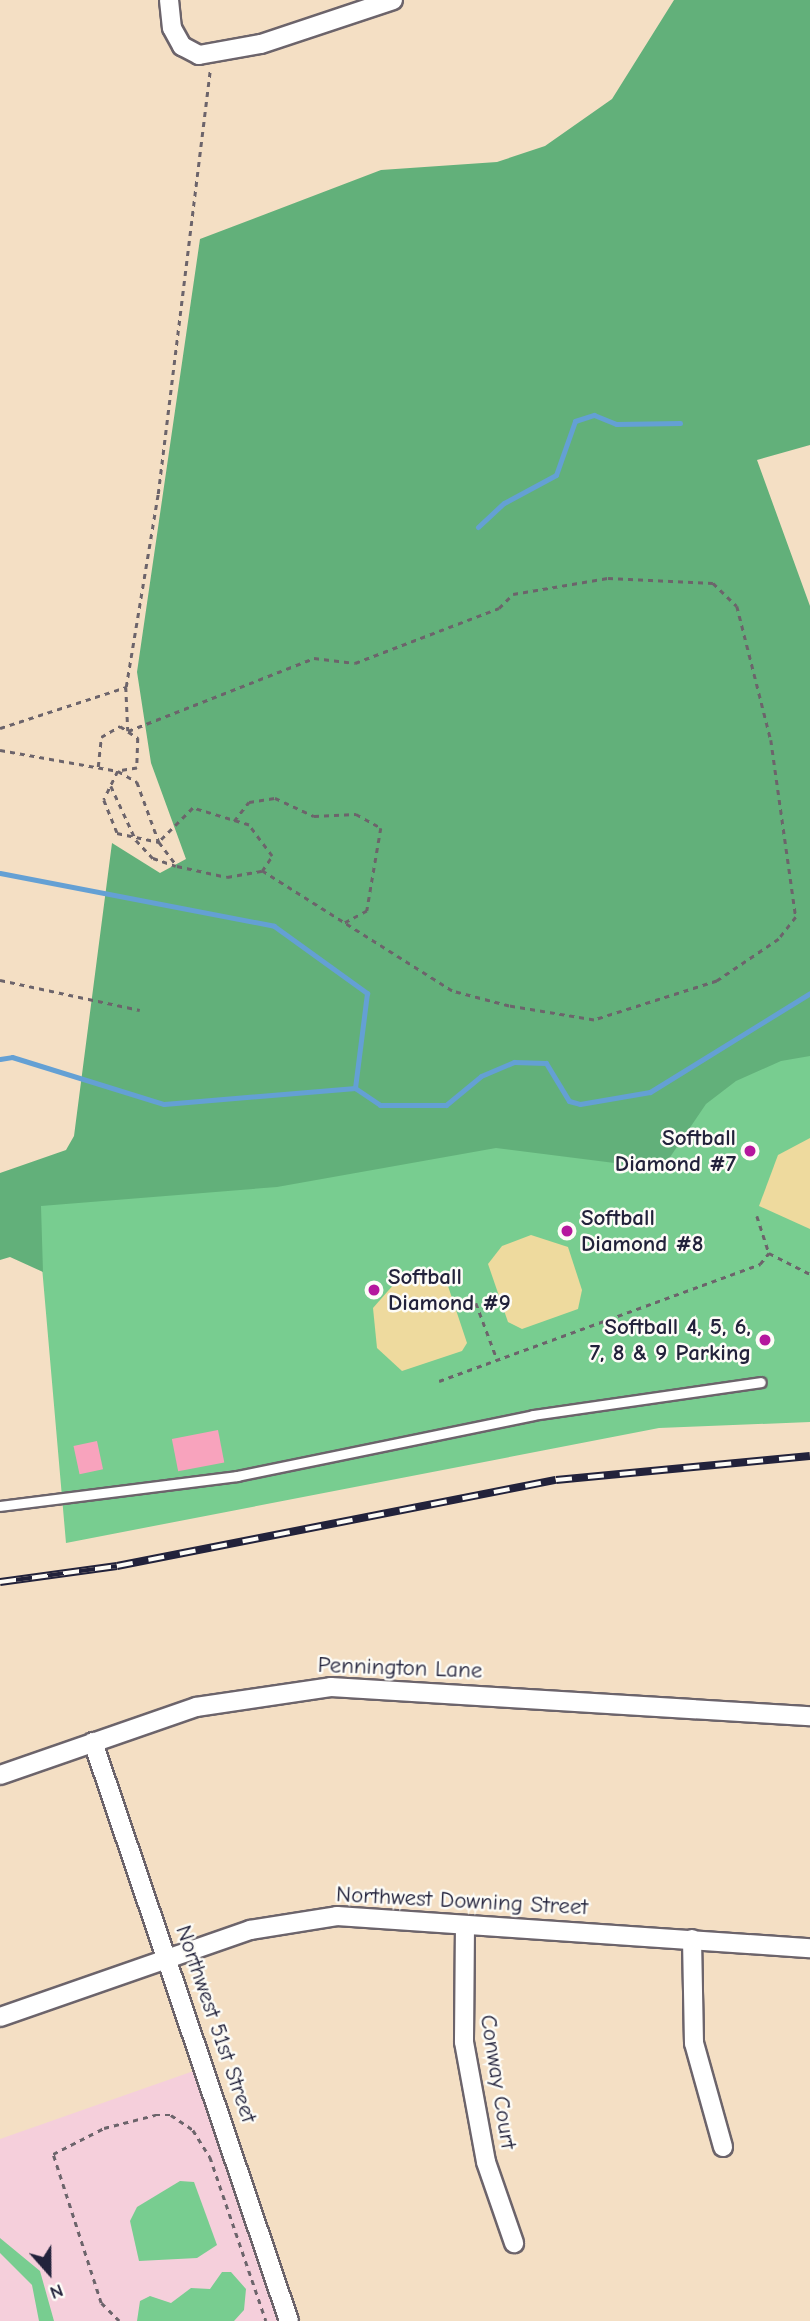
<!DOCTYPE html>
<html>
<head>
<meta charset="utf-8">
<style>
  body { margin:0 }
  #map { position:relative; width:810px; height:2321px; overflow:hidden; background:#f4dfc4; font-family:"Comic Neue",sans-serif }
  div>[style] { position:absolute }
  .built>* { inset:0; background:#f5cfdb }
  .green>* { inset:0; background:#78cd90 }
  .forest>* { inset:0; background:#62b07a }
  .sand>* { inset:0; background:#eeda9e }
  .stream>* { height:5px; margin:-2.5px; padding:0 2.5px; transform-origin:2.5px; border-radius:2.5px; background:#64a0d4 }
  .building>* { inset:0; background:#f8a3bd; transform-origin:0 0 }
  .path>* { height:2.5px; margin-top:-1.25px; transform-origin:0; background:repeating-linear-gradient(90deg,#6c646b 0 5px,transparent 0 10px) }
  .roads { filter:drop-shadow(2px 0 #6c646b) drop-shadow(-2px 0 #6c646b) drop-shadow(0 2px #6c646b) drop-shadow(0 -2px #6c646b) }
  .lane>* { height:9px; margin:-4.5px; padding:0 4.5px; transform-origin:4.5px; border-radius:4.5px; background:#fff }
  .street>* { height:18px; margin:-9px; padding:0 9px; transform-origin:9px; border-radius:9px; background:#fff }
  .rail>* { height:8px; margin-top:-4px; transform-origin:0; background:repeating-linear-gradient(90deg,#fdfcf7 0 16px,#22223b 0 32px); box-sizing:border-box; border-block:2px solid #22223b }
  .dots>* { width:19px; height:19px; translate:-50% -50%; box-sizing:border-box; border:4px solid #fdfcf7; border-radius:50% }
  span { translate:-50% -50%; white-space:nowrap; text-align:center; line-height:1.15; -webkit-text-stroke:5px #fdfcf7; paint-order:stroke }
  .poi-label { font-size:23px; color:#22223b; font-weight:700 }
  .right { translate:-100% -50%; text-align:right }
  .left { translate:0 -50%; text-align:left }
  .street-label { font-size:23px; color:#22223b }
  .north { position:absolute; left:14px; top:2237px; width:70px; height:70px; -webkit-text-stroke:5px #fdfcf7; paint-order:stroke; rotate:159deg; font-size:19px; font-weight:700; line-height:28px; text-align:center; color:#22223b }
  .north::after { content:''; display:block; margin:auto; width:24px; height:32px; background:#22223b; clip-path:polygon(50% 0,100% 100%,50% 72%,0 100%) }
</style>
</head>
<body>
<div id="map">
  <div class="built">
    <i style="clip-path:polygon(205px 2067px,289px 2321px,0 2321px,0 2139px)"></i>
  </div>
  <div class="green">
    <i style="clip-path:polygon(810px 1001px,810px 1422px,659px 1428px,66px 1543px,36px 1198px)"></i>
    <i style="clip-path:polygon(180px 2181px,194px 2182px,217px 2245px,197px 2258px,139px 2261px,130px 2221px,137px 2207px)"></i>
    <i style="clip-path:polygon(0 2238px,40px 2271px,54px 2321px,39px 2321px,32px 2285px,0 2253px)"></i>
    <i style="clip-path:polygon(222px 2272px,231px 2272px,246px 2289px,244px 2310px,234px 2321px,137px 2321px,140px 2301px,150px 2296px,171px 2303px,191px 2288px,210px 2289px)"></i>
  </div>
  <div class="forest">
    <i style="clip-path:polygon(674px 0,810px 0,810px 445px,757px 460px,810px 606px,810px 1056px,781px 1061px,736px 1081px,706px 1104px,662px 1169px,496px 1148px,277px 1187px,41px 1206px,43px 1272px,10px 1257px,0 1260px,0 1173px,66px 1150px,74px 1136px,112px 843px,160px 873px,186px 859px,151px 763px,137px 672px,200px 239px,381px 170px,497px 162px,545px 146px,612px 99px)"></i>
  </div>
  <div class="sand">
    <i style="clip-path:polygon(810px 1138px,810px 1229px,759px 1206px,778px 1155px)"></i>
    <i style="clip-path:polygon(531px 1235px,568px 1247px,582px 1290px,578px 1309px,522px 1329px,508px 1322px,488px 1264px,502px 1246px)"></i>
    <i style="clip-path:polygon(424px 1276px,446px 1280px,467px 1343px,462px 1351px,402px 1371px,377px 1348px,373px 1308px,395px 1283px)"></i>
  </div>
  <div class="stream">
    <i style="left:478px;top:527px;width:35px;rotate:-43deg"></i>
    <i style="left:504px;top:503px;width:59px;rotate:-28.3deg"></i>
    <i style="left:556px;top:475px;width:57px;rotate:-70.6deg"></i>
    <i style="left:575px;top:421px;width:20px;rotate:-18deg"></i>
    <i style="left:594px;top:415px;width:24px;rotate:22deg"></i>
    <i style="left:616px;top:424px;width:64px;rotate:-0.9deg"></i>
    <i style="left:0;top:873px;width:279px;rotate:10.9deg"></i>
    <i style="left:274px;top:926px;width:115px;rotate:35.8deg"></i>
    <i style="left:367px;top:993px;width:96px;rotate:97.2deg"></i>
    <i style="left:355px;top:1088px;width:30px;rotate:34deg"></i>
    <i style="left:380px;top:1105px;width:66px"></i>
    <i style="left:446px;top:1105px;width:45px;rotate:-39.6deg"></i>
    <i style="left:481px;top:1076px;width:36px;rotate:-23deg"></i>
    <i style="left:514px;top:1062px;width:32px;rotate:2deg"></i>
    <i style="left:546px;top:1063px;width:44px;rotate:58.8deg"></i>
    <i style="left:569px;top:1101px;width:11px;rotate:15deg"></i>
    <i style="left:580px;top:1104px;width:71px;rotate:-9.7deg"></i>
    <i style="left:650px;top:1092px;width:188px;rotate:-31.7deg"></i>
    <i style="left:0;top:1059px;width:12px;rotate:-9deg"></i>
    <i style="left:12px;top:1057px;width:159px;rotate:17.2deg"></i>
    <i style="left:164px;top:1104px;width:192px;rotate:-4.8deg"></i>
  </div>
  <div class="building">
    <i style="left:218px;top:1430px;width:33px;height:47px;rotate:79deg"></i>
    <i style="left:97px;top:1441px;width:29px;height:24px;rotate:78deg"></i>
  </div>
  <div class="path">
    <i style="left:126px;top:687px;width:196px;rotate:-80.6deg"></i>
    <i style="left:158px;top:494px;width:427px;rotate:-83deg"></i>
    <i style="left:0;top:728px;width:133px;rotate:-18deg"></i>
    <i style="left:126px;top:687px;width:44px;rotate:87.4deg"></i>
    <i style="left:128px;top:731px;width:200px;rotate:-21.4deg"></i>
    <i style="left:314px;top:658px;width:41px;rotate:7deg"></i>
    <i style="left:355px;top:663px;width:154px;rotate:-20.9deg"></i>
    <i style="left:499px;top:608px;width:20px;rotate:-45deg"></i>
    <i style="left:513px;top:594px;width:96px;rotate:-9.6deg"></i>
    <i style="left:608px;top:578px;width:105px;rotate:2.7deg"></i>
    <i style="left:713px;top:583px;width:33px;rotate:44deg"></i>
    <i style="left:737px;top:606px;width:138px;rotate:75.8deg"></i>
    <i style="left:771px;top:740px;width:179px;rotate:82deg"></i>
    <i style="left:796px;top:917px;width:28px;rotate:128deg"></i>
    <i style="left:779px;top:939px;width:75px;rotate:145.9deg"></i>
    <i style="left:717px;top:981px;width:129px;rotate:162.4deg"></i>
    <i style="left:594px;top:1020px;width:86px;rotate:-170.6deg"></i>
    <i style="left:509px;top:1006px;width:59px;rotate:-165.3deg"></i>
    <i style="left:452px;top:991px;width:225px;rotate:-147.7deg"></i>
    <i style="left:0;top:750px;width:120px;rotate:10.1deg"></i>
    <i style="left:118px;top:771px;width:22px;rotate:30deg"></i>
    <i style="left:137px;top:782px;width:64px;rotate:69.9deg"></i>
    <i style="left:159px;top:842px;width:30px;rotate:53deg"></i>
    <i style="left:177px;top:866px;width:51px;rotate:12.4deg"></i>
    <i style="left:227px;top:877px;width:36px;rotate:-10deg"></i>
    <i style="left:262px;top:871px;width:18px;rotate:-56deg"></i>
    <i style="left:272px;top:856px;width:39px;rotate:-127deg"></i>
    <i style="left:249px;top:825px;width:59px;rotate:-163.1deg"></i>
    <i style="left:193px;top:808px;width:48px;rotate:135deg"></i>
    <i style="left:98px;top:767px;width:30px;rotate:-84deg"></i>
    <i style="left:101px;top:737px;width:22px;rotate:-30deg"></i>
    <i style="left:120px;top:726px;width:22px;rotate:34deg"></i>
    <i style="left:138px;top:738px;width:30px;rotate:92deg"></i>
    <i style="left:137px;top:768px;width:18px;rotate:171deg"></i>
    <i style="left:118px;top:771px;width:32px;rotate:116deg"></i>
    <i style="left:104px;top:800px;width:35px;rotate:68deg"></i>
    <i style="left:117px;top:833px;width:43px;rotate:12.1deg"></i>
    <i style="left:111px;top:786px;width:60px;rotate:65.2deg"></i>
    <i style="left:136px;top:840px;width:25px;rotate:47deg"></i>
    <i style="left:153px;top:858px;width:24px;rotate:19deg"></i>
    <i style="left:234px;top:821px;width:24px;rotate:-52deg"></i>
    <i style="left:249px;top:802px;width:26px;rotate:-9deg"></i>
    <i style="left:275px;top:798px;width:43px;rotate:24.8deg"></i>
    <i style="left:314px;top:816px;width:42px;rotate:-2.7deg"></i>
    <i style="left:356px;top:814px;width:29px;rotate:29deg"></i>
    <i style="left:381px;top:828px;width:84px;rotate:99.6deg"></i>
    <i style="left:367px;top:911px;width:27px;rotate:152deg"></i>
    <i style="left:0;top:980px;width:143px;rotate:12.1deg"></i>
    <i style="left:757px;top:1216px;width:39px;rotate:72deg"></i>
    <i style="left:476px;top:1303px;width:60px;rotate:69.4deg"></i>
    <i style="left:439px;top:1381px;width:342px;rotate:-20deg"></i>
    <i style="left:760px;top:1264px;width:14px;rotate:-51deg"></i>
    <i style="left:769px;top:1253px;width:46px;rotate:27.1deg"></i>
    <i style="left:119px;top:2321px;width:25px;rotate:-135deg"></i>
    <i style="left:101px;top:2303px;width:157px;rotate:-107.9deg"></i>
    <i style="left:53px;top:2154px;width:57px;rotate:-27deg"></i>
    <i style="left:104px;top:2128px;width:53px;rotate:-14.3deg"></i>
    <i style="left:155px;top:2115px;width:16px"></i>
    <i style="left:171px;top:2115px;width:27px;rotate:34deg"></i>
    <i style="left:193px;top:2130px;width:32px;rotate:58deg"></i>
    <i style="left:210px;top:2157px;width:173px;rotate:71.1deg"></i>
  </div>
  <div class="roads">
    <div class="lane">
      <i style="left:0;top:1506px;width:239px;rotate:-7.2deg"></i>
      <i style="left:237px;top:1476px;width:302px;rotate:-11.6deg"></i>
      <i style="left:533px;top:1415px;width:230px;rotate:-8.2deg"></i>
    </div>
    <div class="street">
      <i style="left:169px;top:0;width:28px;rotate:84deg"></i>
      <i style="left:172px;top:28px;width:21px;rotate:61deg"></i>
      <i style="left:182px;top:46px;width:19px;rotate:28deg"></i>
      <i style="left:199px;top:55px;width:63px;rotate:-10.1deg"></i>
      <i style="left:261px;top:44px;width:139px;rotate:-18.4deg"></i>
      <i style="left:93px;top:1742px;width:611px;rotate:71.3deg"></i>
      <i style="left:0;top:1775px;width:207px;rotate:-19.1deg"></i>
      <i style="left:196px;top:1707px;width:136px;rotate:-8.4deg"></i>
      <i style="left:331px;top:1687px;width:480px;rotate:3.5deg"></i>
      <i style="left:465px;top:1925px;width:117px;rotate:90.5deg"></i>
      <i style="left:464px;top:2042px;width:122px;rotate:79.6deg"></i>
      <i style="left:486px;top:2162px;width:86px;rotate:70.9deg"></i>
      <i style="left:692px;top:1939px;width:104px;rotate:88.9deg"></i>
      <i style="left:694px;top:2043px;width:108px;rotate:74.4deg"></i>
      <i style="left:0;top:2017px;width:265px;rotate:-19.2deg"></i>
      <i style="left:250px;top:1930px;width:88px;rotate:-9.1deg"></i>
      <i style="left:337px;top:1916px;width:474px;rotate:3.9deg"></i>
    </div>
  </div>
  <div class="rail">
    <i style="left:0;top:1582px;width:118px;rotate:-7.8deg"></i>
    <i style="left:117px;top:1566px;width:447px;rotate:-11.1deg"></i>
    <i style="left:556px;top:1480px;width:255px;rotate:-5.4deg"></i>
  </div>
  <div class="dots">
    <i style="left:750px;top:1151px;background:#b5179e"></i>
    <i style="left:567px;top:1231px;background:#b5179e"></i>
    <i style="left:374px;top:1290px;background:#b5179e"></i>
    <i style="left:765px;top:1340px;background:#b5179e"></i>
  </div>
  <div class="poi-label">
    <span class="right" style="left:736px;top:1151px">Softball<br>Diamond #7</span>
    <span class="left" style="left:581px;top:1231px">Softball<br>Diamond #8</span>
    <span class="left" style="left:388px;top:1290px">Softball<br>Diamond #9</span>
    <span class="right" style="left:751px;top:1340px">Softball 4, 5, 6,<br>7, 8 &amp; 9 Parking</span>
  </div>
  <div class="street-label">
    <span style="left:400px;top:1668px;rotate:2deg">Pennington Lane</span>
    <span style="left:462px;top:1901px;rotate:3deg">Northwest Downing Street</span>
    <span style="left:216px;top:2024px;rotate:71deg">Northwest 51st Street</span>
    <span style="left:498px;top:2082px;rotate:81deg">Conway Court</span>
  </div>
  <div class="north">N</div>
</div>
</body>
</html>
